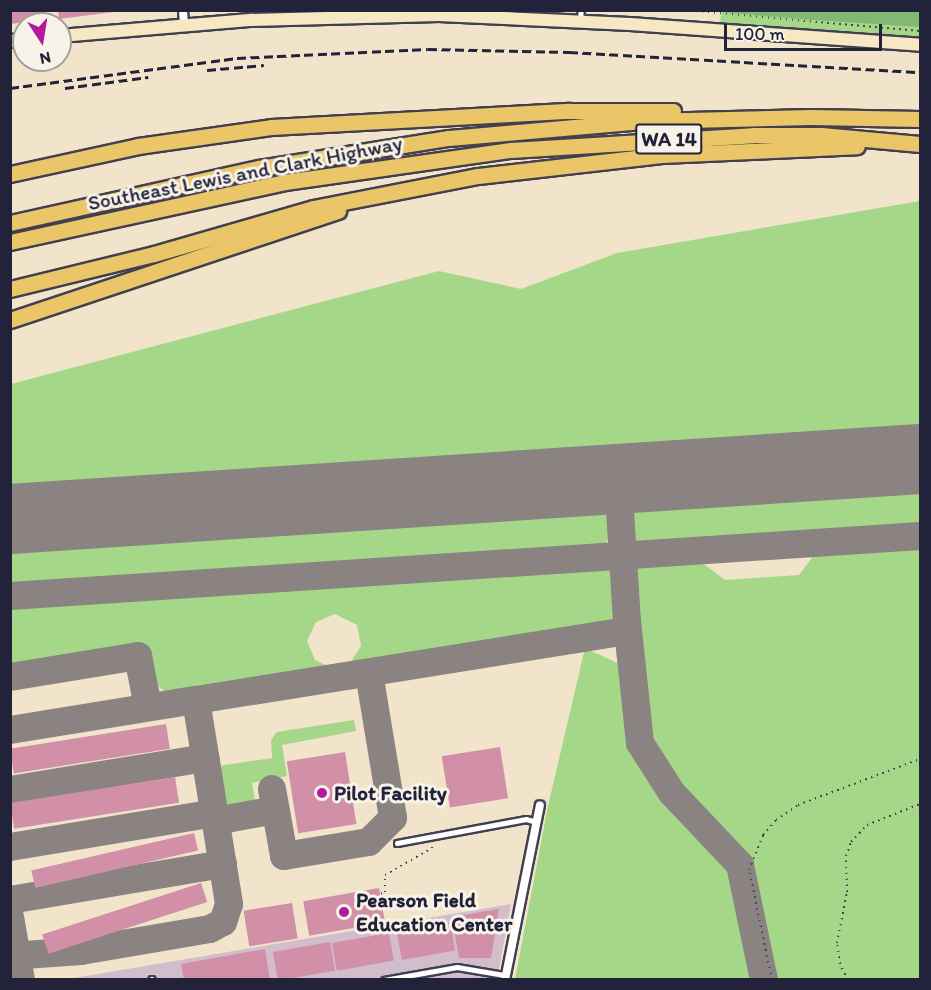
<!DOCTYPE html>
<html>
<head>
<meta charset="utf-8">
<style>
  body { margin:0 }
  #map { position:relative; width:931px; height:990px; overflow:hidden; background:#f1e4ca; font-family:Itim,sans-serif }
  div>[style] { position:absolute }
  .industrial>* { inset:0; background:#d1bdcc }
  .green>* { inset:0; background:#a4d888 }
  .forest>* { inset:0; background:#83b874 }
  .taxiway>* { height:28px; margin:-14px; padding:0 14px; transform-origin:14px; border-radius:14px; background:#8a8382 }
  .runway>* { height:70px; margin:-35px; padding:0 35px; transform-origin:35px; border-radius:35px; background:#8a8382 }
  .building>* { inset:0; background:#d28fa8; transform-origin:0 0 }
  .path>* { height:2px; margin-top:-1px; transform-origin:0; background:repeating-linear-gradient(90deg,#413f50 0 1.5px,transparent 0 6px) }
  .roads { filter:drop-shadow(2px 0 #413f50) drop-shadow(-2px 0 #413f50) drop-shadow(0 2px #413f50) drop-shadow(0 -2px #413f50) }
  .lane>* { height:4.5px; margin:-2.25px; padding:0 2.25px; transform-origin:2.25px; border-radius:2.25px; background:#fff }
  .street>* { height:8px; margin:-4px; padding:0 4px; transform-origin:4px; border-radius:4px; background:#fff }
  .secondary>* { height:12px; margin:-6px; padding:0 6px; transform-origin:6px; border-radius:6px; background:#f7e8c3 }
  .highway>* { height:15px; margin:-7.5px; padding:0 7.5px; transform-origin:7.5px; border-radius:7.5px; background:#ebc669 }
  .rail>* { height:3px; margin-top:-1.5px; transform-origin:0; background:repeating-linear-gradient(90deg,#22223b 0 9px,transparent 0 13.5px) }
  .dots>* { width:16px; height:16px; translate:-50% -50%; box-sizing:border-box; border:3px solid #f7f3e8; border-radius:50% }
  span { translate:-50% -50%; white-space:nowrap; text-align:center; line-height:1.15; -webkit-text-stroke:6px #f7f3e8; paint-order:stroke }
  .shield-label span { padding:2px 4px; background:#f7f3e8; border:2px solid; border-radius:4px; -webkit-text-stroke-width:0 }
  .shield-label { font-size:20px; color:#22223b; font-weight:700 }
  .street-label { font-size:21px; color:#22223b }
  .poi-label { font-size:21px; color:#22223b; font-weight:700 }
  .left { translate:0 -50%; text-align:left }
  .frame { position:absolute; inset:0; border:12px solid #22223b; pointer-events:none }
  .north { position:absolute; left:12px; top:12px; width:60px; height:60px; box-sizing:border-box; background:#f7f3e8; border:2px solid #a29fa3; border-radius:50%; rotate:168deg; font-size:16px; font-weight:700; line-height:24px; text-align:center; color:#22223b }
  .north::after { content:''; display:block; margin:auto; width:21px; height:27px; background:#b5179e; clip-path:polygon(50% 0,100% 100%,50% 72%,0 100%) }
  .scale { position:absolute; left:724px; top:24px; width:158px; height:27px; box-sizing:border-box; border:3px solid #22223b; border-top:0; padding-left:8px; font-size:18px; line-height:21px; white-space:nowrap; color:#22223b; -webkit-text-stroke:4px #f7f3e8; paint-order:stroke }
</style>
</head>
<body>
<div id="map">
  <div class="industrial">
    <i style="clip-path:polygon(511px 904px,497px 979px,74px 978px)"></i>
  </div>
  <div class="green">
    <i style="clip-path:polygon(722px 11px,920px 11px,920px 45px,718px 31px)"></i>
    <i style="clip-path:polygon(920px 201px,920px 444px,11px 504px,11px 384px,439px 271px,521px 289px,617px 253px)"></i>
    <i style="clip-path:polygon(920px 473px,920px 528px,654px 546px,636px 541px,627px 526px,632px 510px,650px 491px)"></i>
    <i style="clip-path:polygon(592px 495px,610px 512px,613px 525px,606px 544px,589px 550px,11px 587px,11px 534px)"></i>
    <i style="clip-path:polygon(920px 543px,920px 979px,515px 979px,548px 806px,585px 648px,641px 674px,635px 564px,696px 558px,725px 580px,799px 575px,818px 550px)"></i>
    <i style="clip-path:polygon(evenodd,605px 564px,613px 567px,617px 575px,620px 616px,617px 624px,609px 628px,183px 694px,167px 693px,155px 684px,145px 646px,11px 669px,11px 604px,605px 564px,335px 614px,357px 625px,361px 646px,350px 663px,330px 667px,315px 660px,307px 641px,316px 622px,335px 614px)"></i>
    <i style="clip-path:polygon(354px 720px,356px 731px,282px 745px,287px 776px,252px 783px,255px 801px,247px 809px,233px 811px,224px 804px,218px 766px,272px 758px,271px 740px,277px 732px)"></i>
  </div>
  <div class="forest">
    <i style="clip-path:polygon(708px 11px,920px 11px,920px 27px,812px 20px)"></i>
  </div>
  <div class="taxiway">
    <i style="left:618px;top:479px;width:142px;rotate:86.4deg"></i>
    <i style="left:627px;top:621px;width:123px;rotate:83.9deg"></i>
    <i style="left:640px;top:743px;width:59px;rotate:57.4deg"></i>
    <i style="left:672px;top:793px;width:99px;rotate:46.6deg"></i>
    <i style="left:740px;top:865px;width:117px;rotate:78.2deg"></i>
    <i style="left:10px;top:596px;width:912px;rotate:-3.77deg"></i>
    <i style="left:10px;top:677px;width:130px;rotate:-9.3deg"></i>
    <i style="left:138px;top:656px;width:52px;rotate:78.9deg"></i>
    <i style="left:196px;top:700px;width:437px;rotate:-9.1deg"></i>
    <i style="left:10px;top:730px;width:188px;rotate:-9.2deg"></i>
    <i style="left:196px;top:700px;width:207px;rotate:80.8deg"></i>
    <i style="left:229px;top:904px;width:19px;rotate:108deg"></i>
    <i style="left:223px;top:922px;width:15px;rotate:152deg"></i>
    <i style="left:210px;top:929px;width:131px;rotate:170.3deg"></i>
    <i style="left:81px;top:951px;width:71px;rotate:176deg"></i>
    <i style="left:272px;top:789px;width:68px;rotate:79.8deg"></i>
    <i style="left:284px;top:856px;width:86px;rotate:-9.4deg"></i>
    <i style="left:369px;top:842px;width:34px;rotate:-45deg"></i>
    <i style="left:393px;top:818px;width:147px;rotate:-99.4deg"></i>
    <i style="left:10px;top:790px;width:198px;rotate:-9.3deg"></i>
    <i style="left:216px;top:821px;width:60px;rotate:-10.6deg"></i>
    <i style="left:10px;top:847px;width:208px;rotate:-9.4deg"></i>
    <i style="left:10px;top:900px;width:216px;rotate:-9.6deg"></i>
    <i style="left:10px;top:917px;width:64px;rotate:80.1deg"></i>
  </div>
  <div class="runway">
    <i style="left:10px;top:519px;width:912px;rotate:-3.77deg"></i>
  </div>
  <div class="building">
    <i style="clip-path:polygon(10px 10px,44px 10px,46px 20px,10px 24px)"></i>
    <i style="clip-path:polygon(58px 10px,114px 10px,114px 12px,59px 19px)"></i>
    <i style="left:166px;top:724px;width:25px;height:158px;rotate:81deg"></i>
    <i style="left:500px;top:747px;width:52px;height:59px;rotate:81deg"></i>
    <i style="left:345px;top:752px;width:73px;height:59px;rotate:81deg"></i>
    <i style="left:175px;top:777px;width:26px;height:167px;rotate:81deg"></i>
    <i style="left:194px;top:833px;width:18px;height:167px;rotate:77deg"></i>
    <i style="left:201px;top:883px;width:20px;height:167px;rotate:72deg"></i>
    <i style="left:379px;top:888px;width:35px;height:77px;rotate:80deg"></i>
    <i style="left:292px;top:903px;width:36px;height:49px;rotate:81deg"></i>
    <i style="clip-path:polygon(499px 909px,491px 958px,459px 958px,452px 917px)"></i>
    <i style="left:450px;top:922px;width:29px;height:54px;rotate:80deg"></i>
    <i style="left:389px;top:933px;width:28px;height:58px;rotate:80deg"></i>
    <i style="left:330px;top:942px;width:29px;height:58px;rotate:80deg"></i>
    <i style="clip-path:polygon(265px 949px,270px 980px,184px 980px,181px 964px)"></i>
  </div>
  <div class="path">
    <i style="left:696px;top:11px;width:225px;rotate:5.1deg"></i>
    <i style="left:381px;top:894px;width:4px;rotate:-27deg"></i>
    <i style="left:385px;top:892px;width:17px;rotate:-90deg"></i>
    <i style="left:385px;top:875px;width:54px;rotate:-29.9deg"></i>
    <i style="left:432px;top:848px;width:6px;rotate:-90deg"></i>
    <i style="left:772px;top:980px;width:112px;rotate:-101.8deg"></i>
    <i style="left:749px;top:870px;width:38px;rotate:-68deg"></i>
    <i style="left:763px;top:835px;width:20px;rotate:-49deg"></i>
    <i style="left:776px;top:820px;width:27px;rotate:-34deg"></i>
    <i style="left:798px;top:805px;width:130px;rotate:-20.7deg"></i>
    <i style="left:848px;top:980px;width:18px;rotate:-117deg"></i>
    <i style="left:840px;top:964px;width:21px;rotate:-98deg"></i>
    <i style="left:837px;top:943px;width:52px;rotate:-78.9deg"></i>
    <i style="left:847px;top:892px;width:36px;rotate:-92deg"></i>
    <i style="left:846px;top:856px;width:15px;rotate:-70deg"></i>
    <i style="left:851px;top:842px;width:23px;rotate:-47deg"></i>
    <i style="left:867px;top:825px;width:57px;rotate:-21.6deg"></i>
  </div>
  <div class="roads">
    <div class="lane">
      <i style="left:581px;top:10px;width:11px;rotate:90deg"></i>
      <i style="left:397px;top:843px;width:131px;rotate:-10.5deg"></i>
      <i style="left:526px;top:819px;width:11px;rotate:15deg"></i>
      <i style="left:152px;top:979px;width:1px;rotate:90deg"></i>
      <i style="left:384px;top:980px;width:74px;rotate:-10.1deg"></i>
      <i style="left:457px;top:967px;width:49px;rotate:9.5deg"></i>
    </div>
    <div class="street">
      <i style="left:183px;top:10px;width:14px;rotate:86deg"></i>
      <i style="left:505px;top:980px;width:178px;rotate:-78.7deg"></i>
    </div>
    <div class="secondary">
      <i style="left:60px;top:36px;width:193px;rotate:-4.8deg"></i>
      <i style="left:252px;top:20px;width:187px;rotate:-1.5deg"></i>
      <i style="left:439px;top:15px;width:191px;rotate:2.7deg"></i>
      <i style="left:630px;top:24px;width:291px;rotate:4.1deg"></i>
      <i style="left:10px;top:41px;width:14px;rotate:-4deg"></i>
    </div>
    <div class="highway">
      <i style="left:10px;top:174px;width:131px;rotate:-12.3deg"></i>
      <i style="left:138px;top:146px;width:134px;rotate:-8.1deg"></i>
      <i style="left:271px;top:127px;width:299px;rotate:-3.1deg"></i>
      <i style="left:570px;top:111px;width:103px"></i>
      <i style="left:10px;top:223px;width:255px;rotate:-12.5deg"></i>
      <i style="left:259px;top:168px;width:192px;rotate:-9deg"></i>
      <i style="left:449px;top:138px;width:197px;rotate:-5deg"></i>
      <i style="left:645px;top:121px;width:166px;rotate:-1.4deg"></i>
      <i style="left:811px;top:117px;width:109px;rotate:1.1deg"></i>
      <i style="left:10px;top:242px;width:281px;rotate:-12.3deg"></i>
      <i style="left:285px;top:182px;width:228px;rotate:-8.1deg"></i>
      <i style="left:511px;top:150px;width:242px;rotate:-3.5deg"></i>
      <i style="left:753px;top:135px;width:68px"></i>
      <i style="left:821px;top:135px;width:99px;rotate:5.2deg"></i>
      <i style="left:10px;top:289px;width:148px;rotate:-13.7deg"></i>
      <i style="left:154px;top:254px;width:166px;rotate:-16.1deg"></i>
      <i style="left:313px;top:208px;width:168px;rotate:-11deg"></i>
      <i style="left:478px;top:176px;width:185px;rotate:-6.5deg"></i>
      <i style="left:662px;top:155px;width:195px;rotate:-2.6deg"></i>
      <i style="left:10px;top:320px;width:346px;rotate:-18.4deg"></i>
    </div>
  </div>
  <div class="rail">
    <i style="left:207px;top:70px;width:57px;rotate:-5deg"></i>
    <i style="left:10px;top:88px;width:229px;rotate:-7.5deg"></i>
    <i style="left:237px;top:58px;width:191px;rotate:-2.7deg"></i>
    <i style="left:428px;top:49px;width:141px;rotate:1.2deg"></i>
    <i style="left:569px;top:52px;width:352px;rotate:3.3deg"></i>
    <i style="left:65px;top:88px;width:84px;rotate:-7.5deg"></i>
  </div>
  <div class="dots">
    <i style="left:322px;top:793px;background:#b5179e"></i>
    <i style="left:344px;top:912px;background:#b5179e"></i>
  </div>
  <div class="shield-label">
    <span style="left:669px;top:139px">WA 14</span>
  </div>
  <div class="street-label">
    <span style="left:245px;top:173px;rotate:-11deg">Southeast Lewis and Clark Highway</span>
  </div>
  <div class="poi-label">
    <span class="left" style="left:334px;top:793px">Pilot Facility</span>
    <span class="left" style="left:356px;top:912px">Pearson Field<br>Education Center</span>
  </div>
  <div class="frame"></div>
  <div class="north">N</div>
  <div class="scale">100 m</div>
</div>
</body>
</html>
